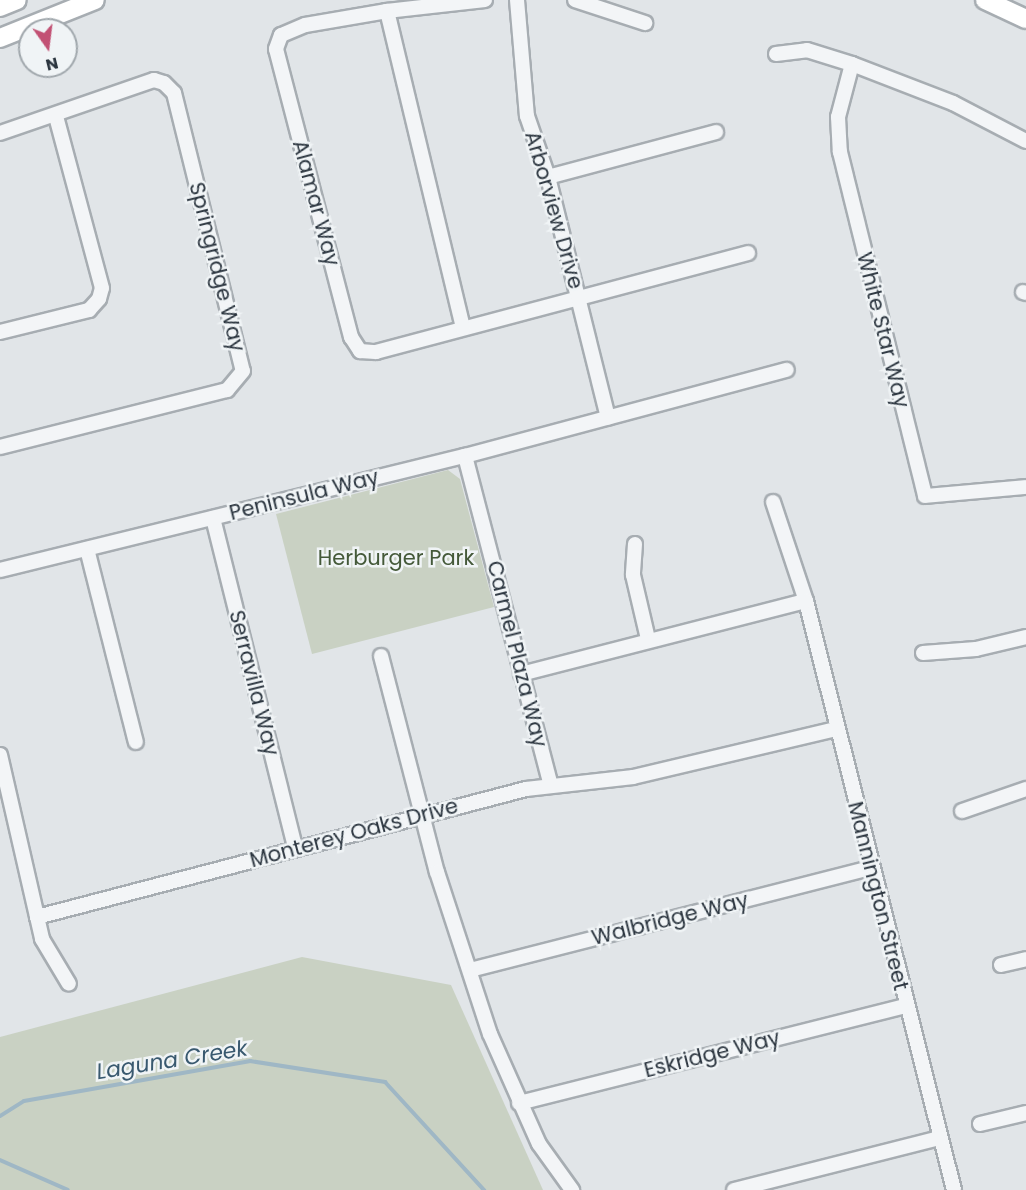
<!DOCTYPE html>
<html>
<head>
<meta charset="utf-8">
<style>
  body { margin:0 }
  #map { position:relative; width:1026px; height:1190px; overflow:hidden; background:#e1e5e8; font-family:Poppins,sans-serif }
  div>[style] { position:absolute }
  .green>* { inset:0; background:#c9d1c3 }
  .stream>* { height:4px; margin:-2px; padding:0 2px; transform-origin:2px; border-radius:2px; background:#9fb7c5 }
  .roads { filter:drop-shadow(2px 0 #a7adb2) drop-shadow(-2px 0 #a7adb2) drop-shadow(0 2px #a7adb2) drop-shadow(0 -2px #a7adb2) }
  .minor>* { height:14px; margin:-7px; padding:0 7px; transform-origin:7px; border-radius:7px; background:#f3f5f7 }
  .secondary>* { height:18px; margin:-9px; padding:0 9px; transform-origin:9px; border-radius:9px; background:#fff }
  span { translate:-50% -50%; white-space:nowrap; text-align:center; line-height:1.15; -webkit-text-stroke:5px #f0f4f6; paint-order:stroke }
  .street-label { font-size:21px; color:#2b353f }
  .park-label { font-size:21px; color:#445939 }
  .water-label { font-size:22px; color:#39596f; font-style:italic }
  .north { position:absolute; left:18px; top:18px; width:60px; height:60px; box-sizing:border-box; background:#f0f4f6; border:2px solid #a1a8ad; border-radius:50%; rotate:166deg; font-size:16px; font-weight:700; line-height:24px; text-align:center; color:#2b353f }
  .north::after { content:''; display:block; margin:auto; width:21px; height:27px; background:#c25174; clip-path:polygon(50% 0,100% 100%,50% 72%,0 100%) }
</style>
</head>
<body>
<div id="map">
  <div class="green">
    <i style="clip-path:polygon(448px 470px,460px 479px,494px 607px,312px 654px,276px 514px)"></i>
    <i style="clip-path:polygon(302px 957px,451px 985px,543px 1190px,0 1190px,0 1037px)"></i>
  </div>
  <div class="stream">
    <i style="left:0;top:1116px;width:28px;rotate:-32deg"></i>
    <i style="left:24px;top:1101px;width:230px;rotate:-10deg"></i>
    <i style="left:250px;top:1061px;width:137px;rotate:8.8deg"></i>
    <i style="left:385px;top:1082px;width:147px;rotate:47.5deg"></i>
    <i style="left:0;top:1160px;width:74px;rotate:23.8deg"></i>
  </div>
  <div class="roads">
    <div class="minor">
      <i style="left:485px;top:0;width:99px;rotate:173.6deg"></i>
      <i style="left:387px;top:11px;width:83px;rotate:170.3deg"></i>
      <i style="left:305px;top:25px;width:26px;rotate:157deg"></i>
      <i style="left:281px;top:35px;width:15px;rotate:110deg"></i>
      <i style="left:276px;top:49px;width:298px;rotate:75.4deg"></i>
      <i style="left:351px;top:337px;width:17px;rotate:57deg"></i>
      <i style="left:360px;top:351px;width:16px;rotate:4deg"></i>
      <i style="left:376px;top:352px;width:385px;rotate:-14.9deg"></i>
      <i style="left:517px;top:0;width:116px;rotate:85.1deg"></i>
      <i style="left:527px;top:116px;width:65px;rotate:71deg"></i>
      <i style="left:548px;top:177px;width:248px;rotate:76deg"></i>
      <i style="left:575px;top:0;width:74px;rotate:18.2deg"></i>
      <i style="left:387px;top:11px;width:326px;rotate:76.5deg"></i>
      <i style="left:776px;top:54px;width:31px;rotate:-7deg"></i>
      <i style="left:807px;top:50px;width:47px;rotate:17.3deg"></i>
      <i style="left:852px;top:64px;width:108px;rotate:21.1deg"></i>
      <i style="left:953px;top:103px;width:82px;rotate:27.5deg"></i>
      <i style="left:852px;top:64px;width:55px;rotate:104.8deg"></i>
      <i style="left:838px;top:117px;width:35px;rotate:87deg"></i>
      <i style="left:840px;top:152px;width:354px;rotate:76.1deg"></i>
      <i style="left:925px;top:496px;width:101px;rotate:-5.1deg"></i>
      <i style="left:0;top:133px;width:163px;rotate:-19deg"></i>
      <i style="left:154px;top:80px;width:10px;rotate:17deg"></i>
      <i style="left:164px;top:83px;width:14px;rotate:45deg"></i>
      <i style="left:174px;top:93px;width:286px;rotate:76.1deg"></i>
      <i style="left:243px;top:371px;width:25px;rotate:130deg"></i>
      <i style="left:227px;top:390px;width:234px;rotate:165.9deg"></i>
      <i style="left:548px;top:177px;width:174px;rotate:-15deg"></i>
      <i style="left:1023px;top:292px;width:3px;rotate:18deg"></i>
      <i style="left:0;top:332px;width:92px;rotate:-13.9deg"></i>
      <i style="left:89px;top:310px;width:15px;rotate:-48deg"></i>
      <i style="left:99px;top:299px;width:11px;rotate:-75deg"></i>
      <i style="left:102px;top:288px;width:178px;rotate:-105deg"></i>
      <i style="left:465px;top:456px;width:338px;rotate:75.4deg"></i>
      <i style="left:773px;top:502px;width:104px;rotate:71.6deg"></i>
      <i style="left:806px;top:601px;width:607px;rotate:75.9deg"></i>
      <i style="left:213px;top:518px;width:340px;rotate:76deg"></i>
      <i style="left:635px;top:544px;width:31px;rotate:94deg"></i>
      <i style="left:633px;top:575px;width:66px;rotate:76.8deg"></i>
      <i style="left:87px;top:549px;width:199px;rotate:75.8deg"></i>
      <i style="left:0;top:570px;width:479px;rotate:-13.8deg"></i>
      <i style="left:465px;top:456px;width:333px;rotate:-15deg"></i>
      <i style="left:923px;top:653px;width:53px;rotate:-4.3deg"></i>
      <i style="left:976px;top:649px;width:51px;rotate:-13.5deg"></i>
      <i style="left:381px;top:656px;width:223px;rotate:75.5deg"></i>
      <i style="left:437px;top:872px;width:170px;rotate:71.9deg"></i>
      <i style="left:490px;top:1034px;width:120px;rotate:66deg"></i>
      <i style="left:539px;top:1144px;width:57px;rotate:54.3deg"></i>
      <i style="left:521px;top:674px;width:294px;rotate:-14.4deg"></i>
      <i style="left:0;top:755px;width:189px;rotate:77.1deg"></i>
      <i style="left:42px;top:939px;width:52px;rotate:59deg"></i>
      <i style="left:962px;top:811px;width:68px;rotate:-19deg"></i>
      <i style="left:37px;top:917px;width:505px;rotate:-14.67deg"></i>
      <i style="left:526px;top:789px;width:108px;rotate:-6.4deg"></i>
      <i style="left:633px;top:777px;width:209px;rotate:-13.3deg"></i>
      <i style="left:1001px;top:965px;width:26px;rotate:-13deg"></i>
      <i style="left:470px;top:970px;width:414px;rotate:-14.3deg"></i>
      <i style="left:519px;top:1103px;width:398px;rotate:-14.1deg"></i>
      <i style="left:980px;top:1124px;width:47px;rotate:-13.4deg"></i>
      <i style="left:734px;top:1190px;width:212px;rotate:-14.2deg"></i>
    </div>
    <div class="secondary">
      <i style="left:985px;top:0;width:45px;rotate:24.9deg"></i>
      <i style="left:0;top:7px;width:18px;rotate:-22deg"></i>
      <i style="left:0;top:38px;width:102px;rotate:-21.8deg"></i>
    </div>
  </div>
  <div class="street-label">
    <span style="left:316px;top:203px;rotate:75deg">Alamar Way</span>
    <span style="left:554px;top:210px;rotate:74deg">Arborview Drive</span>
    <span style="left:217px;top:267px;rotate:76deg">Springridge Way</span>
    <span style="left:883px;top:330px;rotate:76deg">White Star Way</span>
    <span style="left:304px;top:495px;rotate:-14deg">Peninsula Way</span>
    <span style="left:517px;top:654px;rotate:76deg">Carmel Plaza Way</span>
    <span style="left:254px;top:683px;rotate:76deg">Serravilla Way</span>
    <span style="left:354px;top:833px;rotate:-15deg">Monterey Oaks Drive</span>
    <span style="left:878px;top:896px;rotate:76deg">Mannington Street</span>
    <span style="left:670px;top:919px;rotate:-14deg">Walbridge Way</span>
    <span style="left:712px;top:1054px;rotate:-14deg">Eskridge Way</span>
  </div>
  <div class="park-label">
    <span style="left:396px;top:558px">Herburger Park</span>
  </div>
  <div class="water-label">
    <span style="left:172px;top:1060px;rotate:-9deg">Laguna Creek</span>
  </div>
  <div class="north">N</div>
</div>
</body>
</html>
